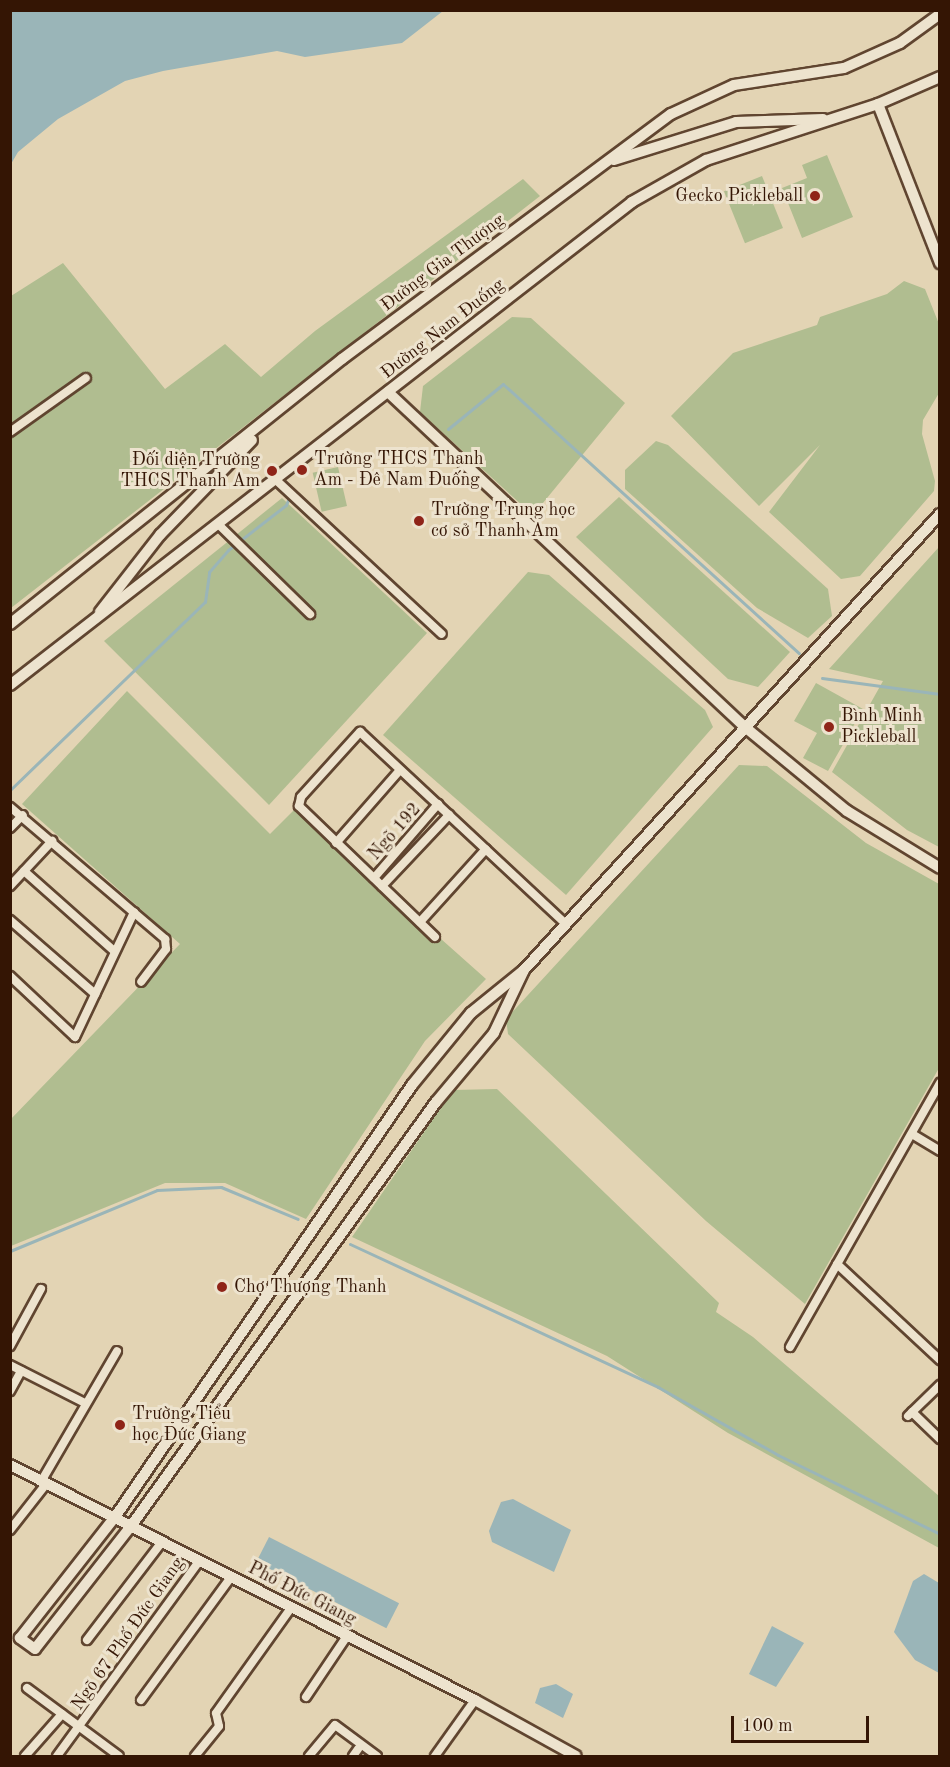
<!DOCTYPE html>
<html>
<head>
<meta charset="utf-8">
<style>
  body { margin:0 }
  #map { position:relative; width:950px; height:1767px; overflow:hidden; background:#e3d4b4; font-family:"Old Standard TT",serif }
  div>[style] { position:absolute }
  .green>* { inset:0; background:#b0bd90; transform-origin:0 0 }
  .water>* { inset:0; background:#9ab5b8; transform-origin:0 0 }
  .stream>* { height:3px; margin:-1.5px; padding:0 1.5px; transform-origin:1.5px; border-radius:1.5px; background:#9ab5b8 }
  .roads { filter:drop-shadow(2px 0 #604530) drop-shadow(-2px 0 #604530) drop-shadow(0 2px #604530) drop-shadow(0 -2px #604530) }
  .street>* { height:8px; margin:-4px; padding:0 4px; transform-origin:4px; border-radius:4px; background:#ede3ce }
  .secondary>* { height:10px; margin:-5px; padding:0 5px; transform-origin:5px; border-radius:5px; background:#ede3ce }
  .dots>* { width:16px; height:16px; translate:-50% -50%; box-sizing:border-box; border:3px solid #ede3ce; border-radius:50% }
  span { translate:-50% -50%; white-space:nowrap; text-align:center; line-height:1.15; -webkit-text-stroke:6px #ede3ce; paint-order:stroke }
  .poi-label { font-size:18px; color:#341504 }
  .right { translate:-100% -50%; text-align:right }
  .left { translate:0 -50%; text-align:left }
  .street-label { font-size:18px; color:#341504 }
  .frame { position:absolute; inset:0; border:12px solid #341504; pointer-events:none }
  .scale { position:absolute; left:731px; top:1716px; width:138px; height:27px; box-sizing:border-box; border:3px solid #341504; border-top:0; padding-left:8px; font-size:18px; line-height:21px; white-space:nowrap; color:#341504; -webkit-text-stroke:4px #ede3ce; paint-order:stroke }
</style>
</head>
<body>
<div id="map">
  <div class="green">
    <i style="clip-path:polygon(827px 155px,853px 217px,802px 238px,782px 188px,807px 178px,802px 165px)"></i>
    <i style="left:762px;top:176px;width:56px;height:41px;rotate:68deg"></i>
    <i style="clip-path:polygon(523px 179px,540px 196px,11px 608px,11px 296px,63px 263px,165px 389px,225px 344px,261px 377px,315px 331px)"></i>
    <i style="clip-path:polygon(904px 281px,925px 289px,939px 324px,939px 393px,923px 420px,922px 434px,935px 481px,934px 491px,860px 576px,841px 579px,769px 512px,820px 445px,759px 506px,671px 416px,733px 353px,817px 325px,820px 317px,887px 294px)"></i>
    <i style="clip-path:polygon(512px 317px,531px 318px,625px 403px,538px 509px,524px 507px,420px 412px,423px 386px)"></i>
    <i style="clip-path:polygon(656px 441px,668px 445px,828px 589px,832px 616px,808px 638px,757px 608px,625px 489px,625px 470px)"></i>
    <i style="left:338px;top:467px;width:40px;height:26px;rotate:77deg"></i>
    <i style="clip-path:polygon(619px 497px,790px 652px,758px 687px,728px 679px,576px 537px)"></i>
    <i style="clip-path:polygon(282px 498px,427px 633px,269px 805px,104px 641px)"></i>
    <i style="clip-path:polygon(939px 547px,939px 847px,907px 830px,832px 772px,883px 681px,829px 669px)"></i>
    <i style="clip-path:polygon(528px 572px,549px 575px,705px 710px,713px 727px,566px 895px,383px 735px)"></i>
    <i style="clip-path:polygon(816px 683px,863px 709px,828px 771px,803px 758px,817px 733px,794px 721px)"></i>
    <i style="clip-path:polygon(127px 691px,270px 834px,295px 809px,486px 979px,425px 1041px,306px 1219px,225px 1183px,165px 1183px,11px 1246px,10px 1120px,180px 944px,22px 804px)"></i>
    <i style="clip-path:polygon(739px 765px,767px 766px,866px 843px,939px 884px,939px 1068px,805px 1304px,706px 1221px,508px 1034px,506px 1019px)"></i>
    <i style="clip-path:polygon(497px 1089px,719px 1303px,716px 1312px,753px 1337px,939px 1496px,939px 1548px,728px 1433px,607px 1356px,352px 1237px,453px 1090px)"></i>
  </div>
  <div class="water">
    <i style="clip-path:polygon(11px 10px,443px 10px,443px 11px,402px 43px,305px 57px,277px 51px,163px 71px,125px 81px,58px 119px,18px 152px,11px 164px)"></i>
    <i style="clip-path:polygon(513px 1499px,571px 1530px,554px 1572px,492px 1542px,489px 1531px,501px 1502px)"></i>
    <i style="left:269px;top:1537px;width:146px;height:28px;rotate:27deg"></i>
    <i style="clip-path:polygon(924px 1574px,939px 1583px,939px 1673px,915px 1660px,894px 1632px,913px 1581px)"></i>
    <i style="clip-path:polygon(772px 1626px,804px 1643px,776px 1687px,749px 1674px)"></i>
    <i style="clip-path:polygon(556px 1684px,573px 1694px,563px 1718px,535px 1703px,540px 1688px)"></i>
  </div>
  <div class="stream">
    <i style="left:448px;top:429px;width:71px;rotate:-39.3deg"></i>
    <i style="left:503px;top:384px;width:400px;rotate:42.3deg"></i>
    <i style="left:822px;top:678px;width:119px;rotate:7.7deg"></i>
    <i style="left:10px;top:790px;width:271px;rotate:-44deg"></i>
    <i style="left:205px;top:602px;width:30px;rotate:-82deg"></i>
    <i style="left:209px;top:572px;width:29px;rotate:-49deg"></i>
    <i style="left:228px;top:550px;width:73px;rotate:-37.8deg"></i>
    <i style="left:286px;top:505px;width:11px;rotate:-68deg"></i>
    <i style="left:350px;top:1244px;width:340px;rotate:24.9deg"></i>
    <i style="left:658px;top:1387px;width:138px;rotate:29.5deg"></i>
    <i style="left:778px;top:1455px;width:180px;rotate:26deg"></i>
    <i style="left:10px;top:1251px;width:159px;rotate:-22.5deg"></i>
    <i style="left:157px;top:1190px;width:64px;rotate:-2.7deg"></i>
    <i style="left:221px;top:1187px;width:83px;rotate:22.6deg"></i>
  </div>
  <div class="roads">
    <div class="street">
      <i style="left:10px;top:432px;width:93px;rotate:-35.4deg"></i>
      <i style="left:276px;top:480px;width:226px;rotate:42.9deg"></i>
      <i style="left:218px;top:524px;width:129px;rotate:44.4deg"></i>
      <i style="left:10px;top:807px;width:204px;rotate:40.4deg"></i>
      <i style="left:165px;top:939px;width:10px;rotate:84deg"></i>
      <i style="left:166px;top:949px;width:41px;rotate:127.1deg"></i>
      <i style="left:10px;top:828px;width:18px;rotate:-45deg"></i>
      <i style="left:336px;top:843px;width:97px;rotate:-48.8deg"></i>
      <i style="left:24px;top:871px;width:119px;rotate:41.6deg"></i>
      <i style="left:374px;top:878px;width:98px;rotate:-49.1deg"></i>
      <i style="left:10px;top:886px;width:62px;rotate:-47deg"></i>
      <i style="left:382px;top:886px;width:98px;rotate:-46.7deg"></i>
      <i style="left:10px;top:920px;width:113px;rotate:41deg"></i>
      <i style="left:420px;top:922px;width:98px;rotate:-47.9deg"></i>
      <i style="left:435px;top:937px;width:189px;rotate:-136.1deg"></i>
      <i style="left:299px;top:806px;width:9px;rotate:-77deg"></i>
      <i style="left:301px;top:797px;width:88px;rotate:-47.8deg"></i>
      <i style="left:360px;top:732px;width:282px;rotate:43deg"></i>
      <i style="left:10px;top:976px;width:89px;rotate:43.2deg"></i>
      <i style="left:75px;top:1037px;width:138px;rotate:-64.7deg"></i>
      <i style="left:912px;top:1134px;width:33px;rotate:31deg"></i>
      <i style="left:837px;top:1264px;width:141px;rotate:43deg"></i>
      <i style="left:10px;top:1346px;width:65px;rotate:-61.5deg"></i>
      <i style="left:790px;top:1347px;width:304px;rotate:-60.4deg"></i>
      <i style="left:10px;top:1365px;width:84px;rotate:26.9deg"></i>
      <i style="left:10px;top:1391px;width:23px;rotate:-61deg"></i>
      <i style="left:912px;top:1412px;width:39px;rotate:44deg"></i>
      <i style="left:908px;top:1416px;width:45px;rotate:-44.1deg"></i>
      <i style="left:42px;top:1480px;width:149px;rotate:-59.8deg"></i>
      <i style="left:10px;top:1530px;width:60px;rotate:-51.8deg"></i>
      <i style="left:87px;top:1640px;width:123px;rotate:-52.6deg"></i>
      <i style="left:27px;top:1688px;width:114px;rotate:36.5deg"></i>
      <i style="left:306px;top:1697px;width:73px;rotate:-56.1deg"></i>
      <i style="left:141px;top:1700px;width:152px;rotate:-53.8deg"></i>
      <i style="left:25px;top:1756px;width:56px;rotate:-48.6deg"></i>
      <i style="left:57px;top:1756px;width:241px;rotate:-53.9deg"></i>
      <i style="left:195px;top:1756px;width:38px;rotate:-51deg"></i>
      <i style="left:219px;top:1726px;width:13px;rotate:-103deg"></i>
      <i style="left:216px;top:1713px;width:129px;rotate:-54.5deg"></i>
      <i style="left:309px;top:1756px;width:40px;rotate:-50deg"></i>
      <i style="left:335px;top:1725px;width:52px;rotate:36.4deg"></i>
      <i style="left:353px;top:1756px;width:9px;rotate:-54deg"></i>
      <i style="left:435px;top:1756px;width:69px;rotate:-54.5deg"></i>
    </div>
    <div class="secondary">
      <i style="left:878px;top:104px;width:171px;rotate:68.7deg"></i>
      <i style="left:614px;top:160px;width:128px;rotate:-17.3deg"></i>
      <i style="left:736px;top:122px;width:87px;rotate:-2deg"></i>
      <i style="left:388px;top:392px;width:490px;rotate:43.2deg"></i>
      <i style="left:745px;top:727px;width:132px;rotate:39.5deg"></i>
      <i style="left:847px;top:811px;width:109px;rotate:31.5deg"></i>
      <i style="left:100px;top:612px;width:98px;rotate:-52.1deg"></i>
      <i style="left:160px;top:535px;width:132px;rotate:-45.9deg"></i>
      <i style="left:10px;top:624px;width:425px;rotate:-38.6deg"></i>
      <i style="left:342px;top:359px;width:410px;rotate:-36.7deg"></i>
      <i style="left:671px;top:114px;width:69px;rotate:-24.7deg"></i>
      <i style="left:734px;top:85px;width:111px;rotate:-8.8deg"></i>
      <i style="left:844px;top:68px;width:61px;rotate:-24.1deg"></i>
      <i style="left:900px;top:43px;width:49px;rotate:-35.9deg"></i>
      <i style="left:10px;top:685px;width:788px;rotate:-37.83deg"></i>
      <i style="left:632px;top:202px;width:85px;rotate:-29.6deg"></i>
      <i style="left:706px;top:160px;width:181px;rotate:-18deg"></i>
      <i style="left:878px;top:104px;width:68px;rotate:-23.5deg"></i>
      <i style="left:524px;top:970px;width:70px;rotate:115.5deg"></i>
      <i style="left:494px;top:1033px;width:90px;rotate:130deg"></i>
      <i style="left:436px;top:1102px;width:522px;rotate:125.73deg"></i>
      <i style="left:131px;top:1526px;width:156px;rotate:128deg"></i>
      <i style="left:35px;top:1649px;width:19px;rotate:-144deg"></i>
      <i style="left:20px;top:1638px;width:154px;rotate:-51.9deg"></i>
      <i style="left:115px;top:1517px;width:524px;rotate:-55.49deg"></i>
      <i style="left:412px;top:1085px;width:93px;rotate:-50.7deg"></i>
      <i style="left:471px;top:1013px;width:68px;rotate:-39.1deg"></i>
      <i style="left:524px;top:970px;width:617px;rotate:-47.63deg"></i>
      <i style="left:10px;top:1465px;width:521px;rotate:26.81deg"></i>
      <i style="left:475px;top:1700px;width:115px;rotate:29deg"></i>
    </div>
  </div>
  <div class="dots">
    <i style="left:815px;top:196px;background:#8f2418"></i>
    <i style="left:302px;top:470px;background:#8f2418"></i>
    <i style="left:272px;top:471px;background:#8f2418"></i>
    <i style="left:419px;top:521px;background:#8f2418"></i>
    <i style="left:829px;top:727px;background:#8f2418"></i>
    <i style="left:222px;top:1287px;background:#8f2418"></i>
    <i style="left:120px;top:1425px;background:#8f2418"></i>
  </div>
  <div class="poi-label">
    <span class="right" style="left:803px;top:196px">Gecko Pickleball</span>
    <span class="left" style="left:314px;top:470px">Trường THCS Thanh<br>Am - Đê Nam Đuống</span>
    <span class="right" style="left:260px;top:471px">Đối diện Trường<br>THCS Thanh Am</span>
    <span class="left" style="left:431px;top:521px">Trường Trung học<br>cơ sở Thanh Am</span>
    <span class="left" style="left:841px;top:727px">Bình Minh<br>Pickleball</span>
    <span class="left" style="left:234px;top:1287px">Chợ Thượng Thanh</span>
    <span class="left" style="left:132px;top:1425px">Trường Tiểu<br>học Đức Giang</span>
  </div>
  <div class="street-label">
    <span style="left:443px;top:263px;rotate:-37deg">Đường Gia Thượng</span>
    <span style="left:443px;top:329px;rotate:-38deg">Đường Nam Đuống</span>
    <span style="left:395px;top:832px;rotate:-49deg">Ngõ 192</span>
    <span style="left:302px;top:1594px;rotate:27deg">Phố Đức Giang</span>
    <span style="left:128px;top:1634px;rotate:-55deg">Ngõ 67 Phố Đức Giang</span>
  </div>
  <div class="frame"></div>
  <div class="scale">100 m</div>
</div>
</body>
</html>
